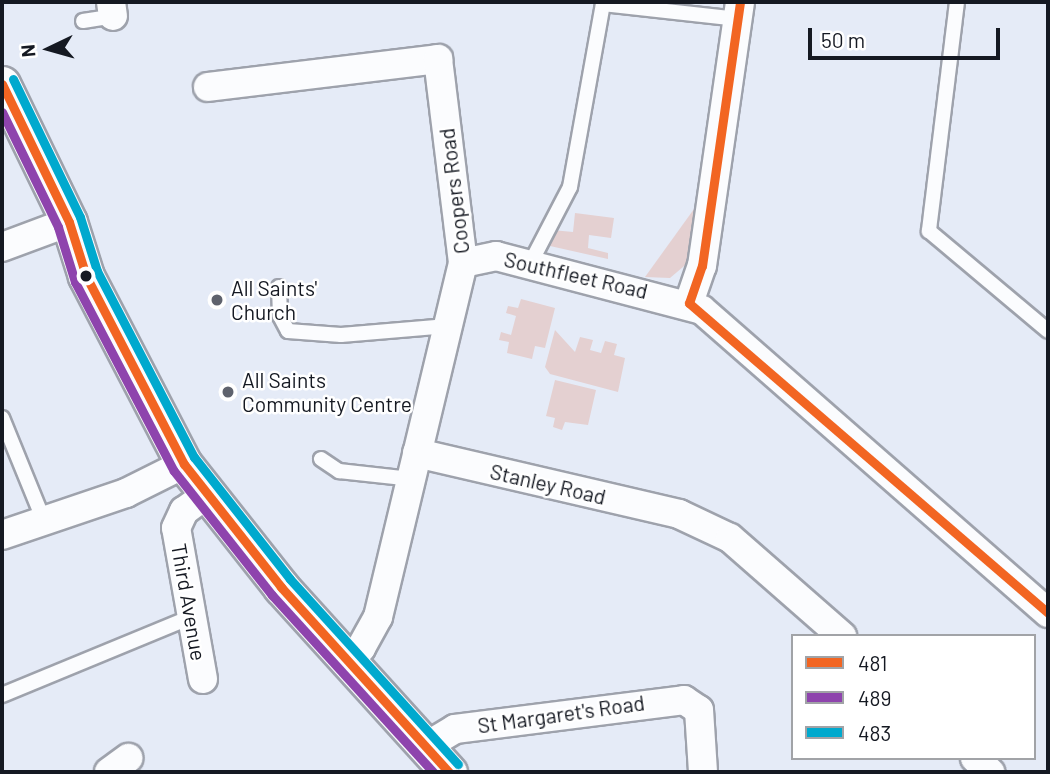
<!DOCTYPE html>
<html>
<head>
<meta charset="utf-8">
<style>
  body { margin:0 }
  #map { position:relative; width:1050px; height:774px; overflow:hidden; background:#e5ebf7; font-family:Barlow,sans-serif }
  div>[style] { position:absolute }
  .green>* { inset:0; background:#e4d0d1 }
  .roads { filter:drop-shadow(2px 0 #9ea2ac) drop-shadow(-2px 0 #9ea2ac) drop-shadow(0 2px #9ea2ac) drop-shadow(0 -2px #9ea2ac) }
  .service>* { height:14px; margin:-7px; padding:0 7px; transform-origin:7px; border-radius:7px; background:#fbfcfe }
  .minor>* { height:28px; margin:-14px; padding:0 14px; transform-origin:14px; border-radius:14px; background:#fbfcfe }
  .tertiary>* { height:35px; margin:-17.5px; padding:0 17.5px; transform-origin:17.5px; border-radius:17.5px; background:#fbfcfe }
  .bus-1>* { height:9px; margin:-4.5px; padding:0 4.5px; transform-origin:4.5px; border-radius:4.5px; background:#f26522 }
  .bus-2>* { height:9px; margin:-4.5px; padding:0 4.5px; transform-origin:4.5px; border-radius:4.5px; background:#8e44ad }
  .bus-3>* { height:9px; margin:-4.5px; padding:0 4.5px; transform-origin:4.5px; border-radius:4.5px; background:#00a9ce }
  .dots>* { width:19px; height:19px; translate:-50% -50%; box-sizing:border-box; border:4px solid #fff; border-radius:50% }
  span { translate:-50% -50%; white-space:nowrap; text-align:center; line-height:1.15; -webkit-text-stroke:5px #fff; paint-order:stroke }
  .street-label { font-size:21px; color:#151922 }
  .poi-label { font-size:21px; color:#151922 }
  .left { translate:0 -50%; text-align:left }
  .frame { position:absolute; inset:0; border:4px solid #151922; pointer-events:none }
  .legend { position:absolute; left:791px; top:634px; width:245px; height:126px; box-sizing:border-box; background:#fff; border:2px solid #a1a3a7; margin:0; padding:9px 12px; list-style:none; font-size:21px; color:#151922 }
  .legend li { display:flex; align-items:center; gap:14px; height:35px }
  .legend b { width:35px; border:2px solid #a1a3a7 }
  .north { position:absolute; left:14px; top:14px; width:70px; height:70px; -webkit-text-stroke:5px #fff; paint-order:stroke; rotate:265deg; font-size:19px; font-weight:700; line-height:28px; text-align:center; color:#151922 }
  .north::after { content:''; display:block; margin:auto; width:24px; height:32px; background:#151922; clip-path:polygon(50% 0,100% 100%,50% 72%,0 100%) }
  .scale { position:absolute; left:808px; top:28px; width:192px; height:32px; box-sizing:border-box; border:4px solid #151922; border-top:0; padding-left:9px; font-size:21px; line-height:24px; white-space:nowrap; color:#151922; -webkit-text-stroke:5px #fff; paint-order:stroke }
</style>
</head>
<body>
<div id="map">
  <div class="green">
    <i style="clip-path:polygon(694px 209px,699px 211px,690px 261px,670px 278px,645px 277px)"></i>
    <i style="clip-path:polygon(575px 213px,614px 218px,611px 238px,589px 235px,588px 248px,608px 253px,608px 259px,550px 246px,552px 230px,573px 232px)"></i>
    <i style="clip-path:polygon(521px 299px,555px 308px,545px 348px,535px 346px,532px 359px,507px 353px,509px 342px,499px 340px,501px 332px,511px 335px,516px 316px,506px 313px,508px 306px,518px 308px)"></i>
    <i style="clip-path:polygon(555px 330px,575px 352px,580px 337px,593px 340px,590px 350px,601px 353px,605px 341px,617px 344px,614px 355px,625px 358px,618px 392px,550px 374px,545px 367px)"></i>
    <i style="clip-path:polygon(555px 380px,596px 390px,588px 425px,565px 422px,562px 430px,553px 427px,555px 418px,546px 416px)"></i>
  </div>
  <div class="roads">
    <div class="service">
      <i style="left:957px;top:2px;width:231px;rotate:97deg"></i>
      <i style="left:929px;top:231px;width:155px;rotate:40deg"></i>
      <i style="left:83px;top:21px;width:30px;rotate:-9deg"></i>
      <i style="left:530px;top:264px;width:87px;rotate:-62.5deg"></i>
      <i style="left:570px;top:187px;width:186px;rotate:-79.8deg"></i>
      <i style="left:603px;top:4px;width:136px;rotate:6.3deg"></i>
      <i style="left:279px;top:287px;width:29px;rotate:88deg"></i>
      <i style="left:280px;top:316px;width:17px;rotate:62deg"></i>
      <i style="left:288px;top:331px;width:53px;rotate:4.3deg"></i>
      <i style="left:341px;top:335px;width:107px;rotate:-4.8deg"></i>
      <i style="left:2px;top:418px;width:111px;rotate:67.8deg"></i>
      <i style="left:321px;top:459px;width:22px;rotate:34deg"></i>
      <i style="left:339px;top:471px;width:72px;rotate:6.3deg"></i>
      <i style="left:2px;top:695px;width:208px;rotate:-22.4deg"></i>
    </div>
    <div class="minor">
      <i style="left:111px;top:2px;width:14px;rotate:82deg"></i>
      <i style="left:208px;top:87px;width:232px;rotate:-6.9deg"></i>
      <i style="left:438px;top:59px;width:206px;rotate:83deg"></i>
      <i style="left:463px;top:263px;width:364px;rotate:103.5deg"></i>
      <i style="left:378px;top:617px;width:35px;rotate:119deg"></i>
      <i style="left:361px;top:648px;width:17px;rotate:149deg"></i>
      <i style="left:2px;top:247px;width:72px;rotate:-20.5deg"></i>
      <i style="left:463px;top:263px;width:34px;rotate:-12deg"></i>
      <i style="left:496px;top:256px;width:213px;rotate:14.7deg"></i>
      <i style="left:702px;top:310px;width:460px;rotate:41.2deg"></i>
      <i style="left:689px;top:303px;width:39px;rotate:-71deg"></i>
      <i style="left:702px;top:266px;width:267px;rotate:-81.8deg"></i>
      <i style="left:417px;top:453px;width:269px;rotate:13.1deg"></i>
      <i style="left:679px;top:514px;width:56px;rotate:25.2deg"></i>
      <i style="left:730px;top:538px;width:149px;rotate:41.2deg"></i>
      <i style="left:2px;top:535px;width:131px;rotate:-18.7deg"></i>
      <i style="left:126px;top:493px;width:65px;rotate:-26.6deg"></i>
      <i style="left:203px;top:679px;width:153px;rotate:-100.1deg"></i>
      <i style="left:176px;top:528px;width:19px;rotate:-65deg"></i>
      <i style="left:184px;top:511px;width:26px;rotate:-36deg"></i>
      <i style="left:425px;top:747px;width:35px;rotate:-31deg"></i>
      <i style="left:455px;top:729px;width:231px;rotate:-7.2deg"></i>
      <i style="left:684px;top:700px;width:18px;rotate:34deg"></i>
      <i style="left:699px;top:710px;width:62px;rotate:86.3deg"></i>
      <i style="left:975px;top:758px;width:21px;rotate:43deg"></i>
      <i style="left:109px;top:772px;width:24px;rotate:-36deg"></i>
    </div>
    <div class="tertiary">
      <i style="left:2px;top:84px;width:153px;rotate:64.1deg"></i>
      <i style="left:69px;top:222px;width:57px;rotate:72.5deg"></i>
      <i style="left:86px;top:276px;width:212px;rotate:62.5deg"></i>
      <i style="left:184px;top:464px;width:157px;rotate:51.7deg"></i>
      <i style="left:281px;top:587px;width:250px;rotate:47.8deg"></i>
    </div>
  </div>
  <div class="bus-1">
    <i style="left:2px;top:84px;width:153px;rotate:64.1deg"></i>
    <i style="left:69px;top:222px;width:57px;rotate:72.5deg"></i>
    <i style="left:86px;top:276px;width:212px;rotate:62.5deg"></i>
    <i style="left:184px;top:464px;width:157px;rotate:51.7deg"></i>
    <i style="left:281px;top:587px;width:250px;rotate:47.8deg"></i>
    <i style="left:689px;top:303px;width:474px;rotate:40.8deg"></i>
    <i style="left:689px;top:303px;width:39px;rotate:-71deg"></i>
    <i style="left:702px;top:266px;width:267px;rotate:-81.8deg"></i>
  </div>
  <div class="bus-2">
    <i style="left:2px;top:112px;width:128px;rotate:64deg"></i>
    <i style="left:58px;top:227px;width:58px;rotate:72.8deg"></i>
    <i style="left:75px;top:282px;width:213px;rotate:62.4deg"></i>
    <i style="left:174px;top:471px;width:158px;rotate:51.7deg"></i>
    <i style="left:272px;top:595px;width:239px;rotate:47.7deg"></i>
  </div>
  <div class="bus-3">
    <i style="left:13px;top:79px;width:153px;rotate:64.1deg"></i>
    <i style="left:80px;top:217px;width:57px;rotate:72.5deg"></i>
    <i style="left:97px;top:271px;width:210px;rotate:62.5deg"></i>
    <i style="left:194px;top:457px;width:155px;rotate:51.8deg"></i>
    <i style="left:290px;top:579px;width:250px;rotate:47.8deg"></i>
  </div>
  <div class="dots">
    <i style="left:86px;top:276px;background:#151922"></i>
    <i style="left:217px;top:300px;background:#5e626d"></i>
    <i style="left:228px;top:392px;background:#5e626d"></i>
  </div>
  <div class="street-label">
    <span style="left:454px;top:191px;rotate:-97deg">Coopers Road</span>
    <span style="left:576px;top:275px;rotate:13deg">Southfleet Road</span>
    <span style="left:548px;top:484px;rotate:13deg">Stanley Road</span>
    <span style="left:189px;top:602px;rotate:80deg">Third Avenue</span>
    <span style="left:561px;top:714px;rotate:-8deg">St Margaret's Road</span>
  </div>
  <div class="poi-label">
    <span class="left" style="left:231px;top:300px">All Saints'<br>Church</span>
    <span class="left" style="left:242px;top:392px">All Saints<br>Community Centre</span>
  </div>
  <div class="frame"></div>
  <ul class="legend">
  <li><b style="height:9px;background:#f26522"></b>481</li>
  <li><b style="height:9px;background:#8e44ad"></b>489</li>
  <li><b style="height:9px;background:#00a9ce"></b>483</li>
  </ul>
  <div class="north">N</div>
  <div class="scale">50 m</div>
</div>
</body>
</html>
